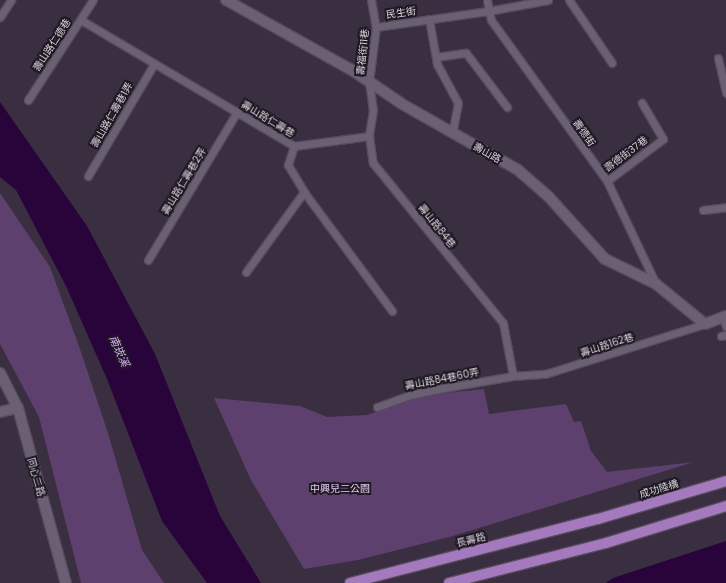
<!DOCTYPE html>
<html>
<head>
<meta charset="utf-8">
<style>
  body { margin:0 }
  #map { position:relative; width:726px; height:583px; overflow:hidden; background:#3a2e41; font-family:Poppins,"Noto Sans TC",sans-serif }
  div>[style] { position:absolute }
  .green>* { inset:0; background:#5e406f }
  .water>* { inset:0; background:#29043a }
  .roads { filter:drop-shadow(1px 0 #554b5a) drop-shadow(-1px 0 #554b5a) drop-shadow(0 1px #554b5a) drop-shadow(0 -1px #554b5a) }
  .lane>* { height:7px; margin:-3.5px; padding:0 3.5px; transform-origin:3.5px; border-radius:3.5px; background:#6b5f74 }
  .street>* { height:10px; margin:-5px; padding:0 5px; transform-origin:5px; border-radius:5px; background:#6b5f74 }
  .primary>* { height:10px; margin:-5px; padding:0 5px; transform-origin:5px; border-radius:5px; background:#a479bd }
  span { translate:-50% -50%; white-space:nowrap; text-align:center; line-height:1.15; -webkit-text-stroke:4px #1e1922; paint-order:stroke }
  .street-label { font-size:10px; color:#dad3de }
  .park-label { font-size:10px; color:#e5ccf5 }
  .water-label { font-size:11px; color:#dfacfd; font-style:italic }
</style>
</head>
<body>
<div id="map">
  <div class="green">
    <i style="clip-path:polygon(0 193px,50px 267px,80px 349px,108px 433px,142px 550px,164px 583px,81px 583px,39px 417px,0 344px)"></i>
    <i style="clip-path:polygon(484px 389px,489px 414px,566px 404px,574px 422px,581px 421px,591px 451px,607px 472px,694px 462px,453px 536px,358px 560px,304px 569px,251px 480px,214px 398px,300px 406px,327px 417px,367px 415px,426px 395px)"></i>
  </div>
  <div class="water">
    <i style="clip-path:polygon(0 102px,87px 226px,155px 354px,220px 516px,261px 583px,207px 583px,162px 521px,107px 379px,66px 286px,16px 190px,0 177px)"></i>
    <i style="clip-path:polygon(726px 541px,726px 583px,606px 583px,613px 578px)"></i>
  </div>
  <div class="roads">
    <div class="lane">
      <i style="left:371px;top:0;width:27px;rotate:80deg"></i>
      <i style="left:376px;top:27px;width:55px;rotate:97.3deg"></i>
      <i style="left:369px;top:82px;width:28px;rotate:82deg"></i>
      <i style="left:373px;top:110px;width:26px;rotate:99deg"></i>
      <i style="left:369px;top:136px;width:27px;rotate:82deg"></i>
      <i style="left:373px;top:163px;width:206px;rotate:50.9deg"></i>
      <i style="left:503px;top:323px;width:54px;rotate:79.3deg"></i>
      <i style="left:487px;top:0;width:20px;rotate:79deg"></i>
      <i style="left:491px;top:20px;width:198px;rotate:54.2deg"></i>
      <i style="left:607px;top:181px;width:114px;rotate:64.6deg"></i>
      <i style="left:569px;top:0;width:76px;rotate:55.7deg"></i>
      <i style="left:0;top:17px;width:20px;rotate:-57deg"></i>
      <i style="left:429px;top:19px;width:46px;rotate:79.9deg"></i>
      <i style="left:437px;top:64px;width:44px;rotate:61.7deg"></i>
      <i style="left:458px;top:103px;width:31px;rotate:101deg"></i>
      <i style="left:81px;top:20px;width:247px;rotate:30.6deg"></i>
      <i style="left:294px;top:146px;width:20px;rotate:108deg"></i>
      <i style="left:288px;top:165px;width:31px;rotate:59deg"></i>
      <i style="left:304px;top:192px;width:148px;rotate:53.5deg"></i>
      <i style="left:376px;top:27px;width:113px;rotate:-8.1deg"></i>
      <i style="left:488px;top:11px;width:61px;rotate:-10.4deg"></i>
      <i style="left:436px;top:57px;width:30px;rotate:-8deg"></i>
      <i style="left:466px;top:53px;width:68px;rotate:52.8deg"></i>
      <i style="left:718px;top:58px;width:36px;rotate:77deg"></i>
      <i style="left:28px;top:100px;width:119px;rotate:-57deg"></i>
      <i style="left:294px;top:146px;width:76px;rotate:-7.6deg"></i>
      <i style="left:88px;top:176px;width:130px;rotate:-59.5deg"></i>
      <i style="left:607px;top:181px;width:70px;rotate:-36.9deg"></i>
      <i style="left:663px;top:139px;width:42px;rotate:-120.3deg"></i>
      <i style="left:703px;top:210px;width:23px;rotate:-7deg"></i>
      <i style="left:148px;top:260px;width:173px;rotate:-59deg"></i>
      <i style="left:246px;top:272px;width:99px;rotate:-54.1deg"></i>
      <i style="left:723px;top:317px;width:10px;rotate:73deg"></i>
      <i style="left:721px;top:336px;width:5px;rotate:-11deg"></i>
      <i style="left:377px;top:407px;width:35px;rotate:-20deg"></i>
      <i style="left:410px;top:395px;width:29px;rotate:-12deg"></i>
      <i style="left:438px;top:389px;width:76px;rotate:-9.8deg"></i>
      <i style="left:513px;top:376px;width:32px;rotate:-4deg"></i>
      <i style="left:545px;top:374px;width:168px;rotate:-17.4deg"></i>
    </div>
    <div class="street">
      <i style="left:226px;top:0;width:144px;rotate:29.1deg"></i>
      <i style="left:352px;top:70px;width:60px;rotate:34.2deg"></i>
      <i style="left:402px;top:104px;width:133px;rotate:29.6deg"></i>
      <i style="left:518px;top:170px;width:40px;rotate:41deg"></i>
      <i style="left:548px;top:196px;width:85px;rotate:47.9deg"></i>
      <i style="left:605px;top:259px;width:57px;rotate:26.1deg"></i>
      <i style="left:656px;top:284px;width:63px;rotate:39.2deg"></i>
      <i style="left:705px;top:324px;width:22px;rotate:-21deg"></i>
      <i style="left:0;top:373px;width:39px;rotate:63deg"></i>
      <i style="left:18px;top:408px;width:181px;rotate:74.7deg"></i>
      <i style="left:0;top:412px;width:18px;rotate:-13deg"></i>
    </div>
    <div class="primary">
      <i style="left:350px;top:583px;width:256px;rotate:-14.5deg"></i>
      <i style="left:598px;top:519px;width:134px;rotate:-16.5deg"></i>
      <i style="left:449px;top:583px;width:162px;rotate:-14.3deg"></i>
      <i style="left:606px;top:543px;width:126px;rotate:-17.1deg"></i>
    </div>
  </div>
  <div class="street-label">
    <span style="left:401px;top:13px;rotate:-8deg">民生街</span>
    <span style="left:52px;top:45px;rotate:-57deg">壽山路仁德巷</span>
    <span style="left:363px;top:52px;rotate:-84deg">壽福街11巷</span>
    <span style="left:112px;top:115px;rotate:-60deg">壽山路仁壽巷1弄</span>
    <span style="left:268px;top:119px;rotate:31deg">壽山路仁壽巷</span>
    <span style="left:584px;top:133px;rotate:54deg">壽德街</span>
    <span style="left:487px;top:153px;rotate:29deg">壽山路</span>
    <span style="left:626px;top:154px;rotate:-37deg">壽德街37巷</span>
    <span style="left:184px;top:181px;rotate:-59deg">壽山路仁壽巷2弄</span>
    <span style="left:437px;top:226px;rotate:51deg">壽山路84巷</span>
    <span style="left:607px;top:345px;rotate:-18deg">壽山路162巷</span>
    <span style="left:442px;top:379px;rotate:-11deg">壽山路84巷60弄</span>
    <span style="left:36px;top:477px;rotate:74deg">同心二路</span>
    <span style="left:659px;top:489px;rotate:-17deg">成功陸橋</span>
    <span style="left:471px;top:540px;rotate:-14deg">長壽路</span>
  </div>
  <div class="park-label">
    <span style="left:340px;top:489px">中興兒二公園</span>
  </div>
  <div class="water-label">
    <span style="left:119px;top:351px;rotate:66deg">南崁溪</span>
  </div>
</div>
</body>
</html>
